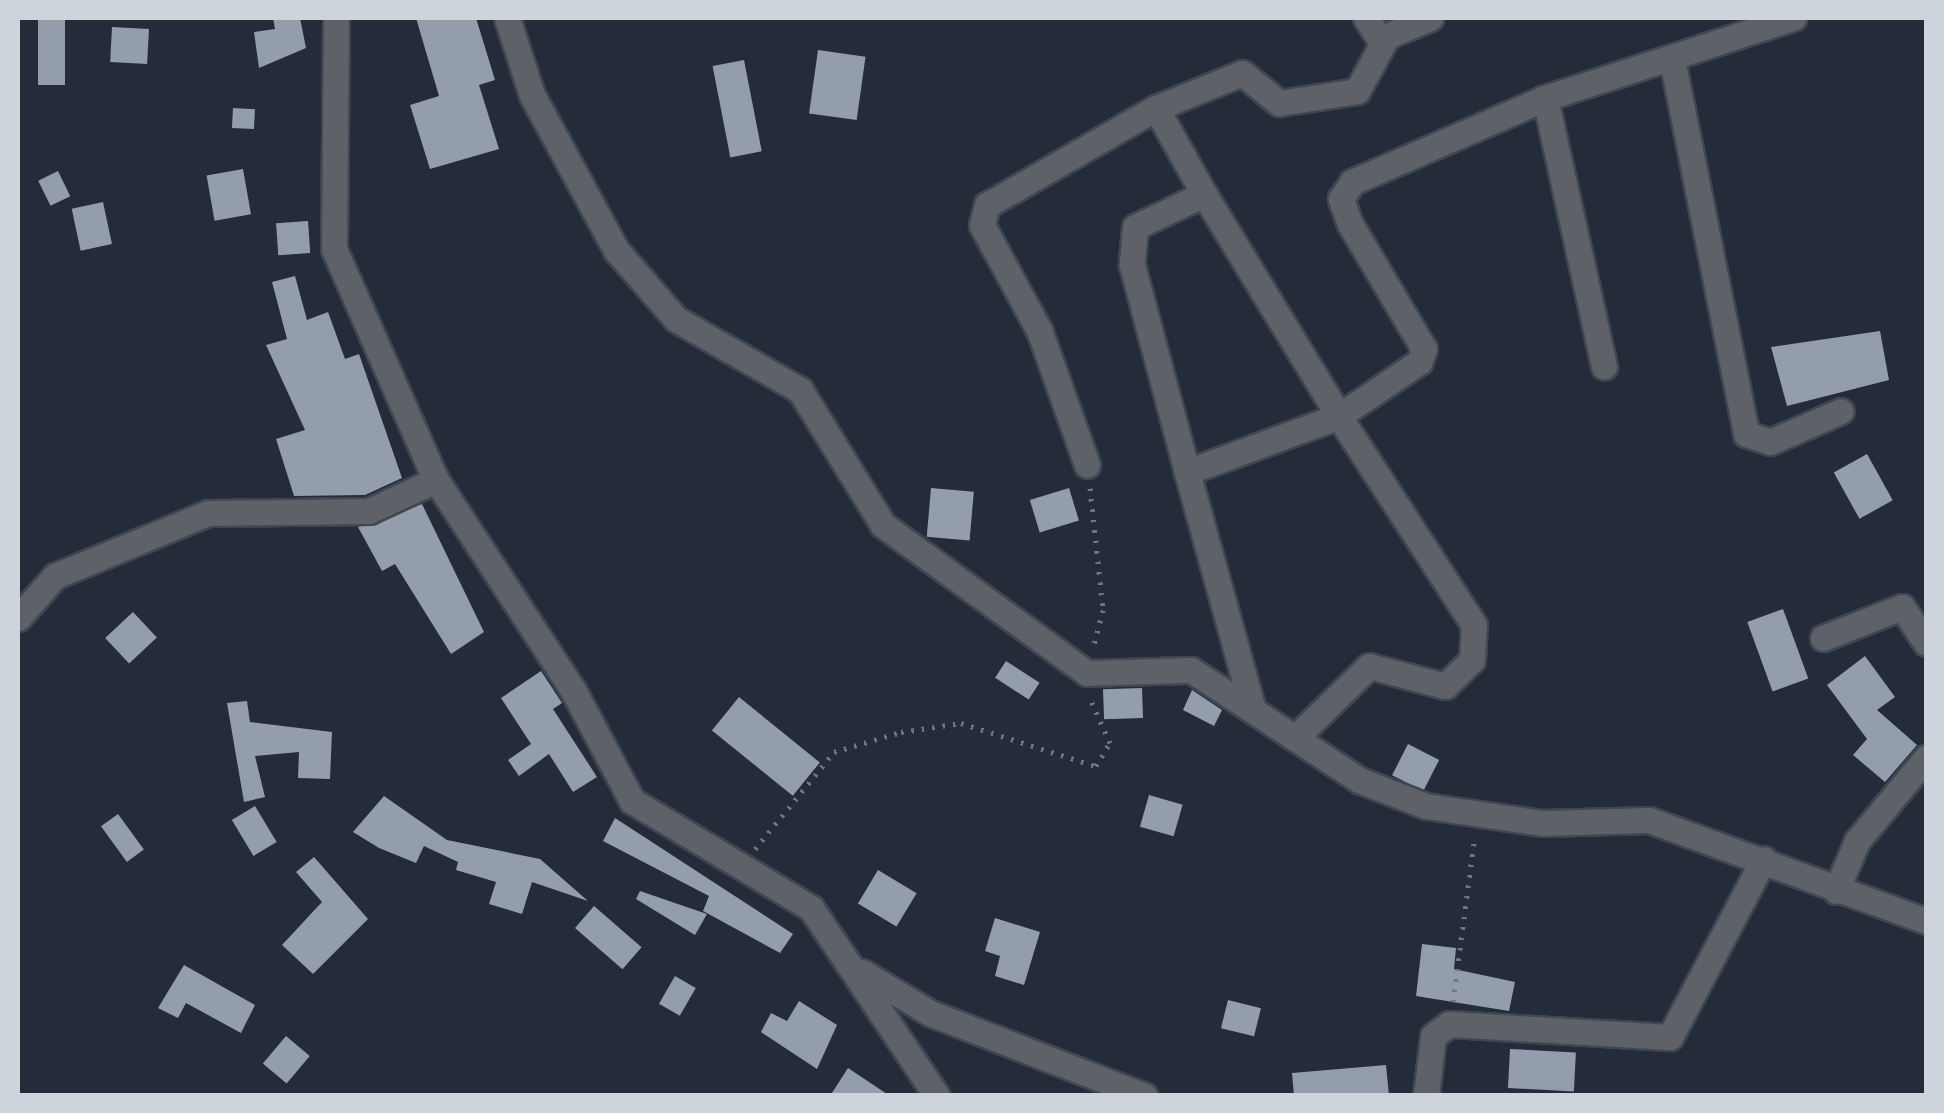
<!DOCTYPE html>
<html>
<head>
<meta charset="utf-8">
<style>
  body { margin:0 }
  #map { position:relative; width:1944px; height:1113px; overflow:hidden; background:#232c38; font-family:Commissioner,sans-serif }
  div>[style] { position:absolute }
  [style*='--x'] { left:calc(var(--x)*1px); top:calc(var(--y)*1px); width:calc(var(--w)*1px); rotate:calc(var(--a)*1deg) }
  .building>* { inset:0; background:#939dac; transform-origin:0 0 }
  .path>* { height:5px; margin-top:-2.5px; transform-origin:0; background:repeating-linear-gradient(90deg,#6f7680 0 2.5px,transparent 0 10.5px) }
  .roads { filter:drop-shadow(2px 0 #3e4752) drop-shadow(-2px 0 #3e4752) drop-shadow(0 2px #3e4752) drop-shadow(0 -2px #3e4752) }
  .minor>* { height:25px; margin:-12.5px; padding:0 12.5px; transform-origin:12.5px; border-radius:12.5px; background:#5e6268 }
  span { translate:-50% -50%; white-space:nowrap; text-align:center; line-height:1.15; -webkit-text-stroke:10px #1a222e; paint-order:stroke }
  .frame { position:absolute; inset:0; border:20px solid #ced4dc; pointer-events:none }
</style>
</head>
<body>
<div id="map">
  <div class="building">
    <div style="left:38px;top:18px;width:27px;height:67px"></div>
    <div style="clip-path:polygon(273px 18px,300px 18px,306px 48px,259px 68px,254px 32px,275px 29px)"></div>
    <div style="clip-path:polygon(416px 18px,476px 18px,495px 80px,479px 85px,499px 149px,430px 169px,410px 105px,439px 96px)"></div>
    <div style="left:112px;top:27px;width:37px;height:35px;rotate:3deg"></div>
    <div style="left:818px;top:50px;width:48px;height:64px;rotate:8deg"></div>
    <div style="left:744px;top:60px;width:93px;height:32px;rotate:79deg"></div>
    <div style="left:233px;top:108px;width:22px;height:20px;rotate:3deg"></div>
    <div style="left:243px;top:169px;width:46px;height:37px;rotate:80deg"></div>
    <div style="left:58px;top:171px;width:28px;height:22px;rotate:64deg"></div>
    <div style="left:103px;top:202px;width:43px;height:32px;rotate:78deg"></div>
    <div style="left:308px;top:221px;width:32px;height:32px;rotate:86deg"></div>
    <div style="clip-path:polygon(295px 276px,307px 320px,328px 312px,345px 359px,359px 354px,402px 478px,365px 495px,294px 496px,276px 439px,305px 430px,266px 345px,287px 339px,272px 282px)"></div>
    <div style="clip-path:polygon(1880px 331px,1889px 380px,1787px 406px,1771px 347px)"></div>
    <div style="left:1867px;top:454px;width:53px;height:38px;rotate:61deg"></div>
    <div style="left:931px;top:488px;width:43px;height:49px;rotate:5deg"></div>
    <div style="left:1069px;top:488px;width:34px;height:41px;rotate:73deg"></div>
    <div style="clip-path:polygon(422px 504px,484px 632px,451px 654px,395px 564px,382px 571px,358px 527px)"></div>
    <div style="left:1783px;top:609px;width:74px;height:38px;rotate:70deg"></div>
    <div style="left:133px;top:612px;width:35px;height:38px;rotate:47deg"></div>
    <div style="clip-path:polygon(1865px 656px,1895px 697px,1877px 710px,1917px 745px,1885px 782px,1853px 755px,1867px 739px,1827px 685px)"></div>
    <div style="left:1006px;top:661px;width:40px;height:20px;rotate:33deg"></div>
    <div style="clip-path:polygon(541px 671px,562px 703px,553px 709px,597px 777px,573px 792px,549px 754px,519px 776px,508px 760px,531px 744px,501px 698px)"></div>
    <div style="left:1142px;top:688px;width:30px;height:39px;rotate:88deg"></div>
    <div style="clip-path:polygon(1192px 690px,1222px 710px,1214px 726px,1183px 710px)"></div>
    <div style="left:739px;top:697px;width:104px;height:43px;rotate:39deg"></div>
    <div style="clip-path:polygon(247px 701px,250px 722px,332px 732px,330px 779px,298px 778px,299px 752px,255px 756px,265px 797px,244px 802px,227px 703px)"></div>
    <div style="left:1408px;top:744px;width:35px;height:35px;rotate:27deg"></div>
    <div style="left:1149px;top:795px;width:35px;height:33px;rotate:16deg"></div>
    <div style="clip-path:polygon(384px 796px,447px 840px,540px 859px,588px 901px,532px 882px,522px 914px,489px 904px,496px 882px,456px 870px,458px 862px,424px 846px,416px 863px,379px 848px,353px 832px)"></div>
    <div style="left:255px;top:806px;width:42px;height:27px;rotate:59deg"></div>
    <div style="left:118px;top:814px;width:44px;height:21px;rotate:54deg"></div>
    <div style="clip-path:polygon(615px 818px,793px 934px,780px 953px,703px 911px,709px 896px,603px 841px)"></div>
    <div style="clip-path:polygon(314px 857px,368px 919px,313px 974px,282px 945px,322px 902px,296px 872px)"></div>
    <div style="left:878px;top:870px;width:45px;height:39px;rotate:31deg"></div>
    <div style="clip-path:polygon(640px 891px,707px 914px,695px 935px,636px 899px)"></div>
    <div style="left:594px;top:906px;width:63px;height:29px;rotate:41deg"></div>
    <div style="clip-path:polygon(995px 918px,1040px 932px,1024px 985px,995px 976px,1000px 956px,985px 951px)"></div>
    <div style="clip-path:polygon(1422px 944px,1456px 948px,1454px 969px,1515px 982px,1509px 1011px,1416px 996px)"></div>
    <div style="clip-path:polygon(184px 965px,255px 1005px,241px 1033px,186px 1003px,178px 1018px,158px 1008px)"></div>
    <div style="left:675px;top:976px;width:24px;height:32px;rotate:30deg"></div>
    <div style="left:1228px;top:1000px;width:34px;height:29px;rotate:14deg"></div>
    <div style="clip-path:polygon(799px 1001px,837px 1025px,817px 1069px,761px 1032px,771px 1013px,787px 1021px)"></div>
    <div style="left:286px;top:1036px;width:31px;height:36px;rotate:40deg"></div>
    <div style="left:1510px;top:1049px;width:66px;height:39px;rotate:3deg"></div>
    <div style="clip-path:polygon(1386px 1065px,1389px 1096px,1294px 1096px,1292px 1073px)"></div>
    <div style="clip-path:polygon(848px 1068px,890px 1096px,830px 1096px)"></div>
  </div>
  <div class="path">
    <div style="--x:1090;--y:488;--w:123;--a:83.9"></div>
    <div style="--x:1103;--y:610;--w:40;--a:104.4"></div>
    <div style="--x:755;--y:849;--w:125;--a:-50.8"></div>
    <div style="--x:834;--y:752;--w:70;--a:-16.6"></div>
    <div style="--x:901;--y:732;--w:61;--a:-8.5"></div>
    <div style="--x:961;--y:723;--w:142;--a:17.7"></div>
    <div style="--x:1096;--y:766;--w:27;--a:-59"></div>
    <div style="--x:1110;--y:743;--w:49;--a:-114"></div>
    <div style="--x:1453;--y:1002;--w:167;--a:-82.5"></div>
  </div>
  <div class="roads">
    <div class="minor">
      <div style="--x:336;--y:18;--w:231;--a:90.5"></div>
      <div style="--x:334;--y:249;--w:253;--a:66.2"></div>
      <div style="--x:436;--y:480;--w:251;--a:56.9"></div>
      <div style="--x:573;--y:690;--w:126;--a:62"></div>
      <div style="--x:632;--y:801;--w:209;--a:30.9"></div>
      <div style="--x:811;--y:908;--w:226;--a:56.2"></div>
      <div style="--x:507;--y:18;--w:81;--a:72"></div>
      <div style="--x:532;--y:95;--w:176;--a:61.5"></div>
      <div style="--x:616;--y:250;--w:91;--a:49"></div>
      <div style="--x:676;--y:319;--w:143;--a:29.8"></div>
      <div style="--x:800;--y:390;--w:158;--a:58.4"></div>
      <div style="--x:883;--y:525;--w:252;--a:36"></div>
      <div style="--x:1087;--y:673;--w:104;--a:-1.7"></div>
      <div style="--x:1191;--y:670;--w:201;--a:33.2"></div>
      <div style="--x:1359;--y:780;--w:72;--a:21.2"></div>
      <div style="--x:1426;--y:806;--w:118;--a:8.3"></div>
      <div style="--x:1543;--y:823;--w:106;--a:-1.6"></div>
      <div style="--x:1649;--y:820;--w:295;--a:20"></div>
      <div style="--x:1366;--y:18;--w:30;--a:57"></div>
      <div style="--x:1672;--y:59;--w:382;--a:78.8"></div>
      <div style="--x:1746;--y:434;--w:25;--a:18"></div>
      <div style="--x:1770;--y:442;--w:77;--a:-23.6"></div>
      <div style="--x:1545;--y:98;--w:275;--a:77.6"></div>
      <div style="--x:1204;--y:194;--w:98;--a:-119.2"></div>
      <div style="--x:1156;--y:108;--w:93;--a:-22.1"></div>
      <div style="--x:1242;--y:73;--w:48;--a:39"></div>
      <div style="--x:1279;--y:103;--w:79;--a:-8.7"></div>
      <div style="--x:1357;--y:91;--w:63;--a:-61.4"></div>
      <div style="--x:1387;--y:36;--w:47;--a:-22.7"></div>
      <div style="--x:1087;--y:465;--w:141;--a:-109.5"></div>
      <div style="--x:1040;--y:332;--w:122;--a:-118.5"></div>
      <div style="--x:982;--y:225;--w:21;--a:-76"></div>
      <div style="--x:987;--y:205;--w:195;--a:-29.9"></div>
      <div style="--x:1187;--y:472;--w:247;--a:74.5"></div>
      <div style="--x:18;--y:618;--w:56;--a:-48.6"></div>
      <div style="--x:55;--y:576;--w:165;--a:-22.4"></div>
      <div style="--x:208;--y:513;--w:161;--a:-0.7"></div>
      <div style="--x:369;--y:511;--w:74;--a:-24.8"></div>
      <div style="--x:1823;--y:638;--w:85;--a:-21.4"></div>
      <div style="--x:1902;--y:607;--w:43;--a:56.3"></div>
      <div style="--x:1295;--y:738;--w:103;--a:-44.2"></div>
      <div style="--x:1369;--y:666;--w:79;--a:14.7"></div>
      <div style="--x:1445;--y:686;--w:37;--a:-44"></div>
      <div style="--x:1472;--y:660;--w:35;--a:-87"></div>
      <div style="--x:1474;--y:625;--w:249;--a:-122.9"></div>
      <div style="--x:1339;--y:416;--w:260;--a:-121.3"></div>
      <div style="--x:1204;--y:194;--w:76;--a:154.4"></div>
      <div style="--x:1135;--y:227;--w:38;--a:95"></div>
      <div style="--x:1132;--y:265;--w:214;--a:75.1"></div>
      <div style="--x:1187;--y:472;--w:162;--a:-20.2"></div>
      <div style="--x:1339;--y:416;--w:97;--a:-34"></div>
      <div style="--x:1419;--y:362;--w:14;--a:-69"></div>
      <div style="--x:1424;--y:349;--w:145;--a:-120.6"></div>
      <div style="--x:1350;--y:224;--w:27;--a:-110"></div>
      <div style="--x:1341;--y:199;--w:20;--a:-57"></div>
      <div style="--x:1352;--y:182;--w:210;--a:-23.5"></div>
      <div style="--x:1545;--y:98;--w:261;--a:-17.9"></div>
      <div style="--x:1836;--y:891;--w:54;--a:-67.2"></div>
      <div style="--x:1857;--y:841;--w:108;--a:-50.3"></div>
      <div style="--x:862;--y:972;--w:79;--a:31.1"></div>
      <div style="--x:930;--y:1013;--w:230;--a:21.1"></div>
      <div style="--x:1426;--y:1096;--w:60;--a:-83.3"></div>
      <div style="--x:1433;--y:1036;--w:20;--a:-37"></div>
      <div style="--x:1449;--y:1024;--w:221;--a:3.4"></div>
      <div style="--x:1670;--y:1037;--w:201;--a:-62.2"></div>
    </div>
  </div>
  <div class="frame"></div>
</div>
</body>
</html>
